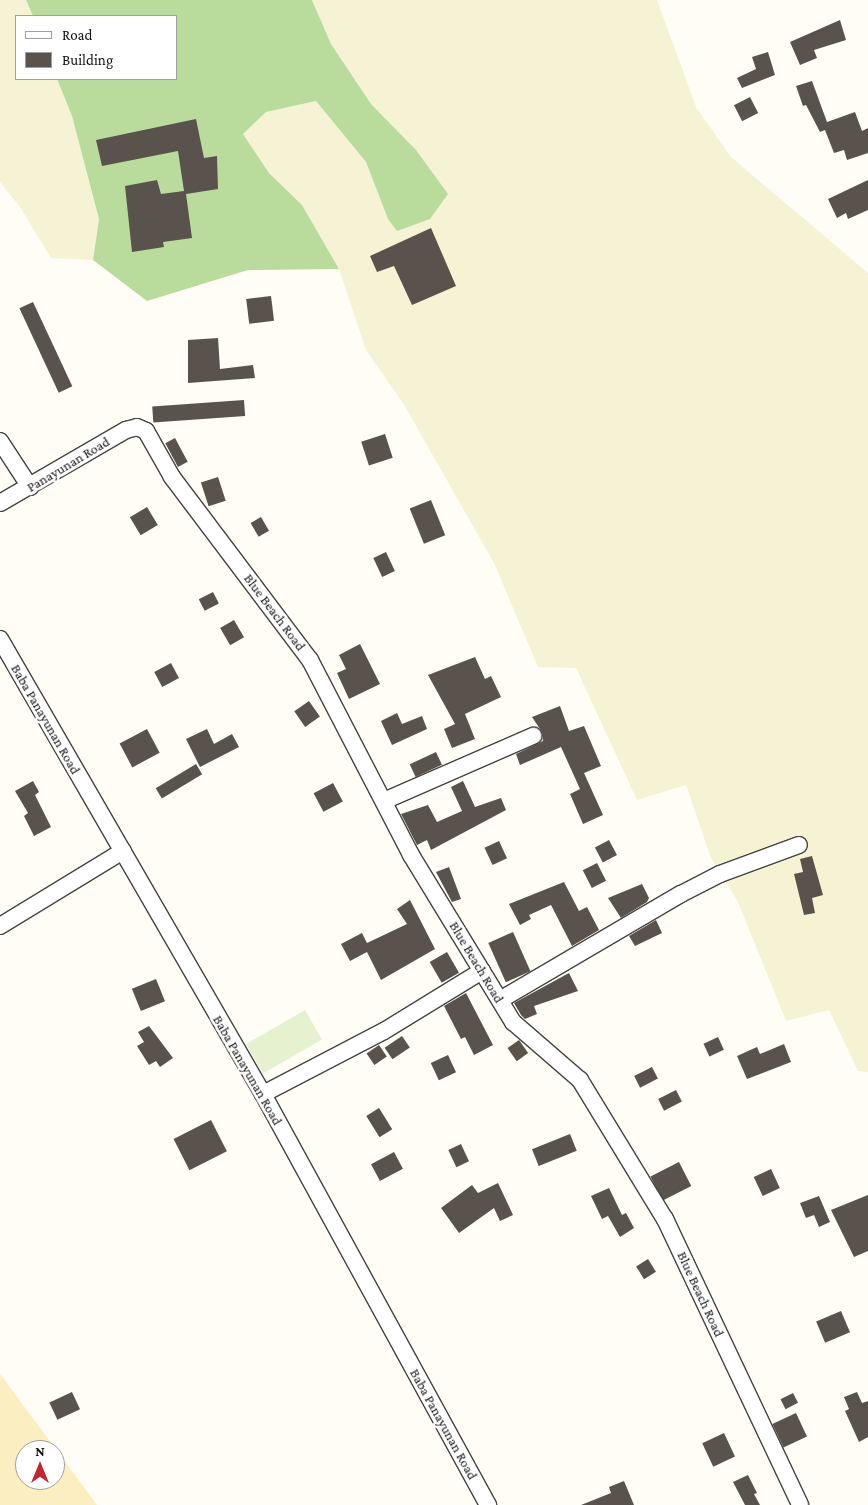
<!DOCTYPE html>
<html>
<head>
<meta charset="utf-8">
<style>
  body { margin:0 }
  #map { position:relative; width:868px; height:1505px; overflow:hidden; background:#fffdf5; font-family:"Crimson Pro",serif }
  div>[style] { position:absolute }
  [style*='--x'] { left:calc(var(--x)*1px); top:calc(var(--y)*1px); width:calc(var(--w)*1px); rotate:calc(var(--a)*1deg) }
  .farmland>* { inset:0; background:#f6f3d4 }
  .forest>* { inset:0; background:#b9dc9c }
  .sand>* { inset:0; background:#fbeec1 }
  .pitch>* { inset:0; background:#e6f2cf; transform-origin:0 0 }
  .building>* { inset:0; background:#5a524d; transform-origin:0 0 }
  .roads { filter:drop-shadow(1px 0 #444) drop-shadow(-1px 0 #444) drop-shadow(0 1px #444) drop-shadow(0 -1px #444) }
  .minor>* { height:16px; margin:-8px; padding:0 8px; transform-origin:8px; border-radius:8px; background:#fff }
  span { translate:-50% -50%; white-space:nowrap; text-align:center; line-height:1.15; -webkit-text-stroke:5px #fff; paint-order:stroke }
  .street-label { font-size:14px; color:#111 }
  .legend { position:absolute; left:15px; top:15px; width:162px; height:65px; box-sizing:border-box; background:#fff; border:1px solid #a0a0a0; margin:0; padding:6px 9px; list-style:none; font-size:15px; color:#111 }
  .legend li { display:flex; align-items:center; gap:10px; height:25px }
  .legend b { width:25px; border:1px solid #a0a0a0 }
  .north { position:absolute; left:15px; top:1440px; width:50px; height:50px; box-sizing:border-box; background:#fff; border:1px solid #a0a0a0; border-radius:50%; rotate:0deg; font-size:14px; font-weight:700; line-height:20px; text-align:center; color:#111 }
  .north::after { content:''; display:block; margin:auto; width:18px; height:22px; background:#c4262e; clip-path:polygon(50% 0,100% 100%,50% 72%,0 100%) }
</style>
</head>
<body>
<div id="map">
  <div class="farmland">
    <div style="clip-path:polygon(0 0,26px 0,33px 16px,16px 16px,16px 79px,57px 79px,72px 116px,99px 219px,93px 260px,51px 258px,20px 207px,0 182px)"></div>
    <div style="clip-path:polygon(312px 0,657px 0,696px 107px,731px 157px,868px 273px,868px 1072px,858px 1071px,829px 1010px,786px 1021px,738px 902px,711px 858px,686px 785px,637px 800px,576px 668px,538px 667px,494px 563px,403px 403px,366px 350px,339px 269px,302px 205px,269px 173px,243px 134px,266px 112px,316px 101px,366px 162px,388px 219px,416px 150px,371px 104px,331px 44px)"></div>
  </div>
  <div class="forest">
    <div style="clip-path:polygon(26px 0,312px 0,331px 44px,371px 104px,416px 150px,448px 194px,430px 219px,397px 231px,388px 219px,366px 162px,316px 101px,266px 112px,243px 134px,269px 173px,302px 205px,339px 269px,248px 270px,147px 301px,93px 260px,99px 219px,72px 116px,57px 79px,176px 79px,176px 16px,33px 16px)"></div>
  </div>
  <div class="sand">
    <div style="clip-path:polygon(evenodd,0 1374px,69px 1467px,97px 1505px,0 1505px,0 1374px,25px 1450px,55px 1450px,55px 1480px,25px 1480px,25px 1450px)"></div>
  </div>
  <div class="pitch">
    <div style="left:305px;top:1010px;width:34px;height:68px;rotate:60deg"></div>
  </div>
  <div class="building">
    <div style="clip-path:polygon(840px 20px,846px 40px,814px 50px,817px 58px,800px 65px,790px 42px)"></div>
    <div style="clip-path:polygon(768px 52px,775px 75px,742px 88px,737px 78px,756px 69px,752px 57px)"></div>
    <div style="clip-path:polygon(812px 81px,827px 122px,855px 112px,862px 131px,868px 128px,868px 153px,847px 160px,844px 150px,834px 153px,825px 130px,820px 132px,806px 105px,803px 106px,796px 86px)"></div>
    <div style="left:750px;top:97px;width:18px;height:18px;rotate:63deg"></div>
    <div style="clip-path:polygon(196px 119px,204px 158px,217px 156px,218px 189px,186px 194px,192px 238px,163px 242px,164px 247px,132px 252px,125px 186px,157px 180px,161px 194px,184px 191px,178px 151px,102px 166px,96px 140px)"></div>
    <div style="clip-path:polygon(868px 180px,868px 210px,848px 219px,846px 213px,837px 218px,828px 199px)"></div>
    <div style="clip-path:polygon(431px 228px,456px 286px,412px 305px,394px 266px,377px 272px,370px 256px)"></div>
    <div style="left:271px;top:296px;width:25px;height:25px;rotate:83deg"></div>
    <div style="left:33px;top:302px;width:93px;height:15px;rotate:65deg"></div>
    <div style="clip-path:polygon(218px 338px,220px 369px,253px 365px,255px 378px,188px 383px,188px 340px)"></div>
    <div style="left:244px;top:400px;width:16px;height:92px;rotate:86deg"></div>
    <div style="left:385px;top:434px;width:25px;height:25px;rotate:72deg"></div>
    <div style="left:175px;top:438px;width:27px;height:11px;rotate:62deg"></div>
    <div style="left:218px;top:477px;width:25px;height:18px;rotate:72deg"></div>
    <div style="left:431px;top:500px;width:38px;height:23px;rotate:68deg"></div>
    <div style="left:147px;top:507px;width:21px;height:20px;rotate:59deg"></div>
    <div style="left:261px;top:517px;width:16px;height:12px;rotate:60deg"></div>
    <div style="left:386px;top:552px;width:21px;height:14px;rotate:65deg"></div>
    <div style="left:213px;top:592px;width:13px;height:16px;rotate:63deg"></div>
    <div style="left:234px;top:620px;width:20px;height:16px;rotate:60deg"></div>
    <div style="clip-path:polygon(360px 644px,380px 684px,349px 699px,337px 673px,346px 669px,339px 655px)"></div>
    <div style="clip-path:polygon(475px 657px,485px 679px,491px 676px,501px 697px,465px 714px,475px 739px,452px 748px,444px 729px,455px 724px,428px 675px)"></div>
    <div style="left:171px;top:663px;width:17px;height:19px;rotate:62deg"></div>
    <div style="left:309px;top:701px;width:19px;height:18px;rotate:55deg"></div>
    <div style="clip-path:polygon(560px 706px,569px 731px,584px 726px,601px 766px,584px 773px,603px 815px,583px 824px,570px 794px,580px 789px,561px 747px,520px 765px,516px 754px,543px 741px,542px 732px,532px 717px)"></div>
    <div style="clip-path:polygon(397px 713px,402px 724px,422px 716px,427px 729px,392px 745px,381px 721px)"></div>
    <div style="left:147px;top:729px;width:27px;height:31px;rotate:62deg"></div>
    <div style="clip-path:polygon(207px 729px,214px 744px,232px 734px,239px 747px,200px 767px,186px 739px)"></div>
    <div style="left:436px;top:752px;width:14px;height:29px;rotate:65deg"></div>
    <div style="left:196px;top:764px;width:12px;height:47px;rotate:59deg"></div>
    <div style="clip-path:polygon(33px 781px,39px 792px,35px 795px,51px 827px,34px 836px,24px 816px,28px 813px,15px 791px)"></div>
    <div style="clip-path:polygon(463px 781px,475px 807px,501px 798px,506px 810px,431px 850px,427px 840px,417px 845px,401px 814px,428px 805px,437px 822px,462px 811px,451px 787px)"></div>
    <div style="left:333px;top:783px;width:21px;height:22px;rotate:62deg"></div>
    <div style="left:609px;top:840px;width:17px;height:16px;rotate:62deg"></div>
    <div style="left:499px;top:841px;width:19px;height:16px;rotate:65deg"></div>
    <div style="clip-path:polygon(812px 856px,823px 895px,812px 898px,815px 913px,804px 915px,794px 874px,803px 872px,800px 859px)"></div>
    <div style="left:597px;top:863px;width:20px;height:16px;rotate:63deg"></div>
    <div style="clip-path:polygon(449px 867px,461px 899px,452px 902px,436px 872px)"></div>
    <div style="clip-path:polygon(564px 882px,579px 911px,587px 907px,599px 930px,572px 946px,551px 905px,529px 915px,531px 919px,520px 925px,509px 904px)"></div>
    <div style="clip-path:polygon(642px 884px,649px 898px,647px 902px,621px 918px,608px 898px)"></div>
    <div style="clip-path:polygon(410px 900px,435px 949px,381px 980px,367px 952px,350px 961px,341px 944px,362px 933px,367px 943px,407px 924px,397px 909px)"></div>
    <div style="clip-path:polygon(656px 920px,662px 933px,635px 946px,629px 936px)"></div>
    <div style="left:513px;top:932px;width:43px;height:27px;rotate:66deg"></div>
    <div style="left:447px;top:952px;width:24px;height:20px;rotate:60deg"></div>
    <div style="clip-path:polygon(569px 973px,578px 991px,534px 1006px,537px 1014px,525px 1019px,521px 1015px,514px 1003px)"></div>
    <div style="left:156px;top:979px;width:24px;height:26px;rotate:68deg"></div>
    <div style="clip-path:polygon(466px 993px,493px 1045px,474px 1055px,465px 1037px,461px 1039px,444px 1006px)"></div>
    <div style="clip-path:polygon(149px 1026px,173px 1058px,160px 1067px,156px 1061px,149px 1065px,137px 1046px,144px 1042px,138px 1032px)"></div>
    <div style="left:402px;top:1036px;width:14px;height:21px;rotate:56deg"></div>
    <div style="left:718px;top:1037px;width:14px;height:16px;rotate:65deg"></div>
    <div style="left:519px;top:1040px;width:16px;height:14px;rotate:55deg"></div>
    <div style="clip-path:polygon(784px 1044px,791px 1062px,747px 1079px,737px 1056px,757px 1047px,760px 1054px)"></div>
    <div style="left:379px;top:1045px;width:14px;height:15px;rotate:56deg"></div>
    <div style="left:448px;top:1055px;width:19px;height:19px;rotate:65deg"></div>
    <div style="left:652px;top:1067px;width:13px;height:20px;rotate:63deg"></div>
    <div style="left:676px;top:1090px;width:13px;height:20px;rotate:63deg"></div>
    <div style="left:379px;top:1108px;width:25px;height:15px;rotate:58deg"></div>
    <div style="left:211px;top:1120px;width:35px;height:42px;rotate:63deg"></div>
    <div style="left:570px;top:1134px;width:18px;height:41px;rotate:68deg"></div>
    <div style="left:461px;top:1144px;width:19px;height:14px;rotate:65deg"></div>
    <div style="left:394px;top:1152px;width:19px;height:26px;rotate:62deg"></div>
    <div style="left:679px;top:1162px;width:27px;height:32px;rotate:63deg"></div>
    <div style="left:771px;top:1169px;width:21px;height:19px;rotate:65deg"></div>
    <div style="clip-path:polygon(498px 1183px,513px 1215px,500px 1221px,494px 1208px,459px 1233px,441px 1208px,472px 1185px,478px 1193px)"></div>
    <div style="clip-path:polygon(609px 1188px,622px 1215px,626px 1213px,634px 1228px,620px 1237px,608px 1216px,602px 1219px,591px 1196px)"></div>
    <div style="clip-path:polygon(868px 1195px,868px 1251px,854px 1257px,831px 1210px)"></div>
    <div style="clip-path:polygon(819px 1196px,830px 1222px,819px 1227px,814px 1215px,806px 1218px,800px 1203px)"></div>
    <div style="left:648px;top:1259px;width:15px;height:14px;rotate:58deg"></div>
    <div style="left:841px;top:1311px;width:23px;height:27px;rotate:67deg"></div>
    <div style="left:72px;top:1392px;width:19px;height:25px;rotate:65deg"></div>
    <div style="clip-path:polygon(857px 1392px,862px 1403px,868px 1401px,868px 1437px,859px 1442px,845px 1411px,849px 1409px,844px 1397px)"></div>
    <div style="left:793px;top:1393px;width:11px;height:14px;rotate:63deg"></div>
    <div style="left:796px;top:1413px;width:26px;height:26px;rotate:65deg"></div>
    <div style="left:724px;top:1433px;width:26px;height:24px;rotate:65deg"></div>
    <div style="clip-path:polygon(748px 1475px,757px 1493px,754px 1494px,760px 1505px,745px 1505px,733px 1482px)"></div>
    <div style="clip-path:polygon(624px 1481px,634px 1505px,581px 1505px,611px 1493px,609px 1487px)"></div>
  </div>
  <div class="roads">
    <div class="minor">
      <div style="--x:0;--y:441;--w:55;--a:56.9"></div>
      <div style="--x:0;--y:503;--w:146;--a:-30.1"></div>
      <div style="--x:126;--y:430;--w:11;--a:-15"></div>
      <div style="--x:137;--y:427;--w:10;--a:24"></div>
      <div style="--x:146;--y:431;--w:53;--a:60.5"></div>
      <div style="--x:172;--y:477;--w:229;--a:53"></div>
      <div style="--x:310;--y:660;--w:220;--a:62.6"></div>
      <div style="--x:411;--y:855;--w:196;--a:58.6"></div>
      <div style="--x:513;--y:1022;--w:89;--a:40.9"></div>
      <div style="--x:580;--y:1080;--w:163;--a:58.6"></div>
      <div style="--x:665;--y:1219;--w:316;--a:64.7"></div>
      <div style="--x:0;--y:639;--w:526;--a:59.97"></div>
      <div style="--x:263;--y:1094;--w:469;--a:61.3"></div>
      <div style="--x:384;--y:801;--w:163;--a:-23.6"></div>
      <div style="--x:0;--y:926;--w:144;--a:-31.4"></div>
      <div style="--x:500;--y:1000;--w:210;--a:-30.4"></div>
      <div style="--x:681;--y:894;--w:44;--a:-27.1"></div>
      <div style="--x:720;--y:874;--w:84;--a:-20.2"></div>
      <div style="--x:263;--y:1094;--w:136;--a:-27.5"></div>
      <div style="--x:384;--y:1031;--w:115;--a:-31.5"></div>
    </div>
  </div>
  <div class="street-label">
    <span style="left:68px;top:464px;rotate:-31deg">Panayunan Road</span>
    <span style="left:275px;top:612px;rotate:53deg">Blue Beach Road</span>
    <span style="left:46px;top:719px;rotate:60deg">Baba Panayunan Road</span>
    <span style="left:477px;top:962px;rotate:59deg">Blue Beach Road</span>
    <span style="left:248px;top:1070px;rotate:60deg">Baba Panayunan Road</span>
    <span style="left:701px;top:1294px;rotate:65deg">Blue Beach Road</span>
    <span style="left:444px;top:1424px;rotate:61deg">Baba Panayunan Road</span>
  </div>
  <ul class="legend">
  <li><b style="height:6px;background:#fff"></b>Road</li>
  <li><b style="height:14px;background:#5a524d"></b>Building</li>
  </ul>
  <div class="north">N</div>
</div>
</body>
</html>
